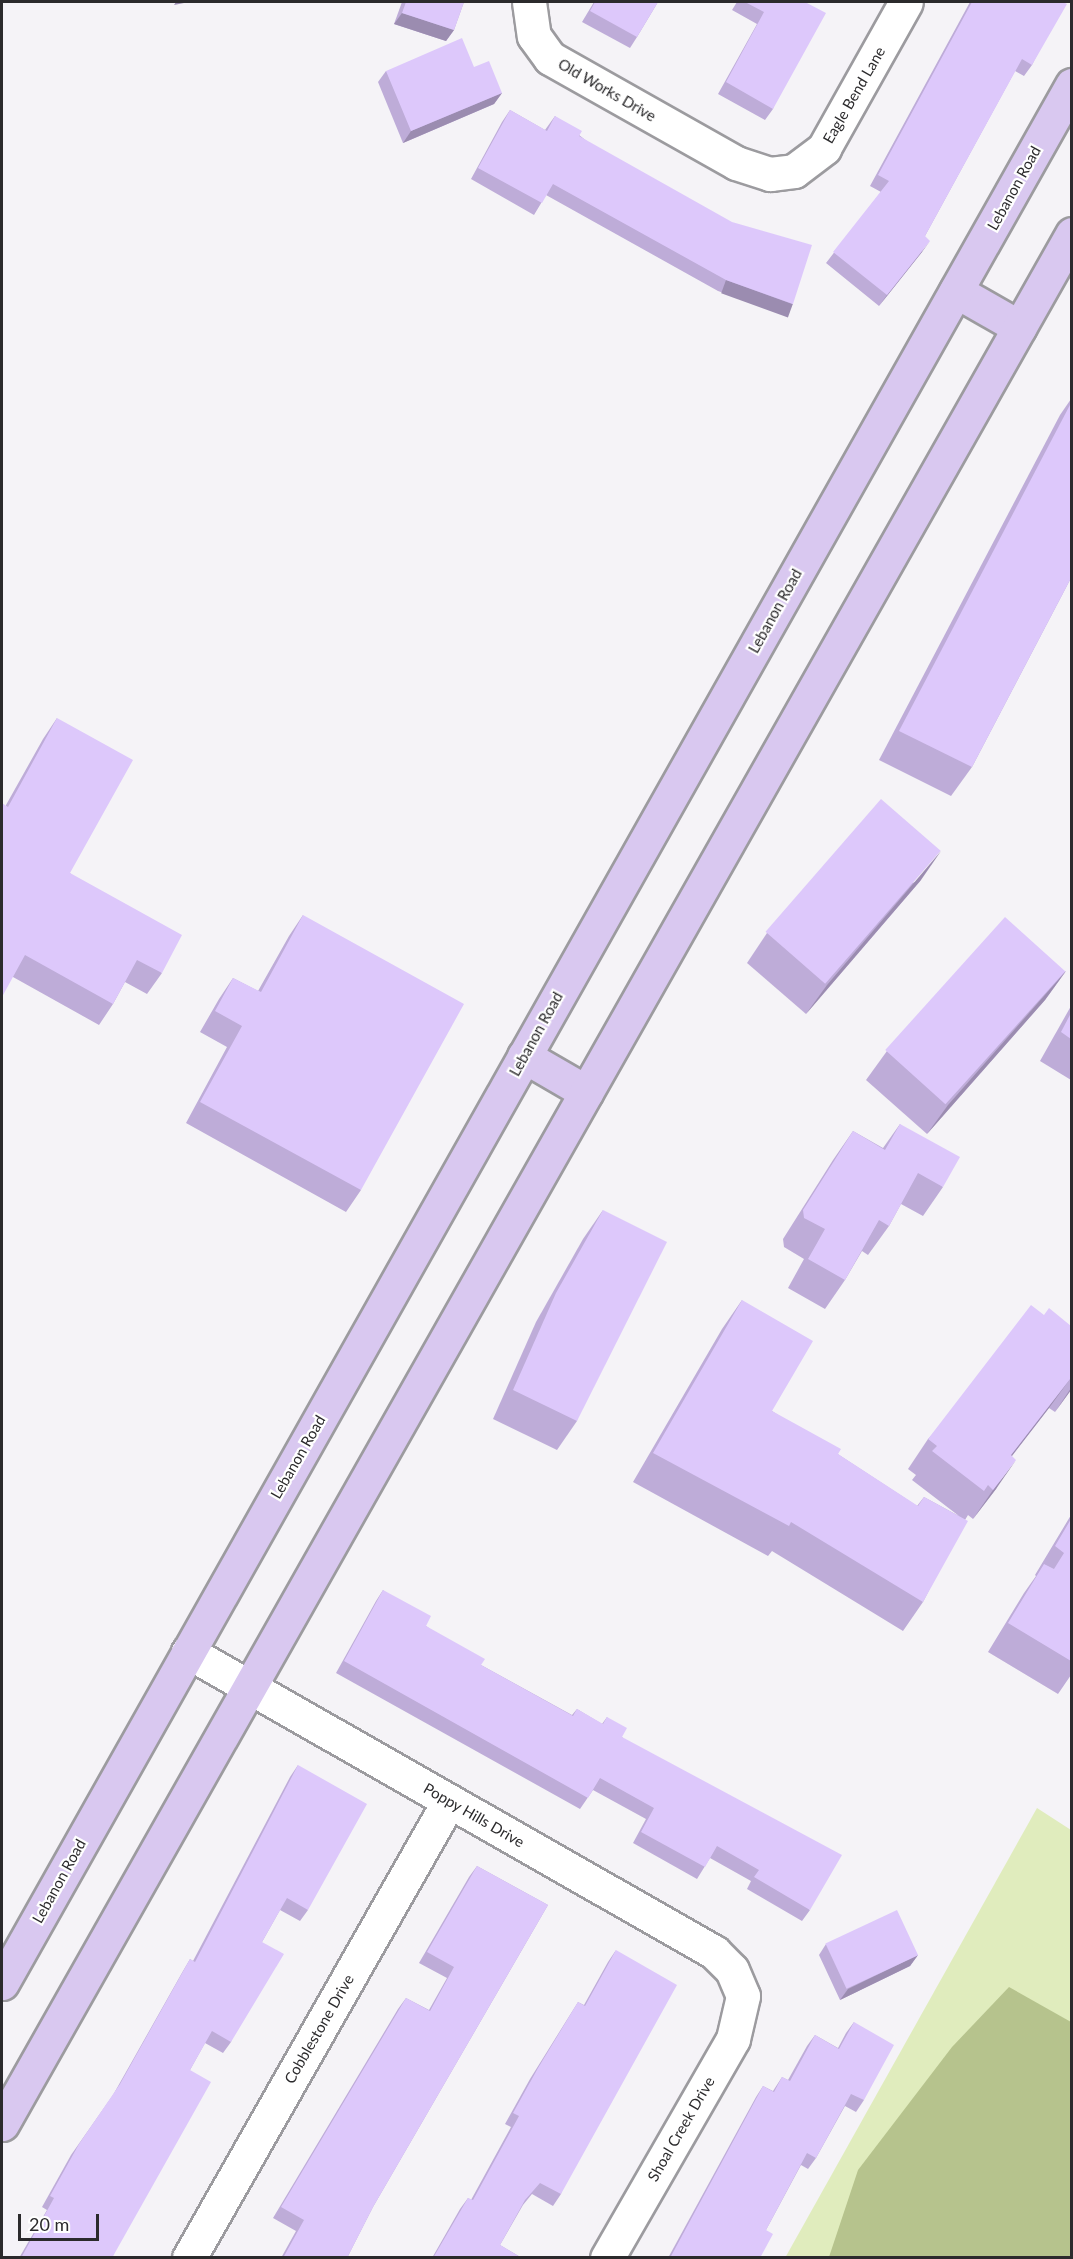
<!DOCTYPE html>
<html>
<head>
<meta charset="utf-8">
<style>
  body { margin:0 }
  #map { position:relative; width:1073px; height:2259px; overflow:hidden; background:#f5f3f7; font-family:Lato,sans-serif }
  div>[style] { position:absolute }
  [style*='--x'] { left:calc(var(--x)*1px); top:calc(var(--y)*1px); width:calc(var(--w)*1px); rotate:calc(var(--a)*1deg) }
  .green>* { inset:0; background:#e0ecbd }
  .water>* { inset:0; background:#b6c38d }
  .roads { filter:drop-shadow(2px 0 #9c9b9f) drop-shadow(-2px 0 #9c9b9f) drop-shadow(0 2px #9c9b9f) drop-shadow(0 -2px #9c9b9f) }
  .minor>* { height:33px; margin:-16.5px; padding:0 16.5px; transform-origin:16.5px; border-radius:16.5px; background:#fff }
  .major>* { height:33px; margin:-16.5px; padding:0 16.5px; transform-origin:16.5px; border-radius:16.5px; background:#d9c8f0 }
  .wall>* { inset:0; background:#beacd8 }
  .shaded-wall>* { inset:0; background:#9b8cb0; transform-origin:0 0 }
  .building>* { inset:0; background:#ddc8fb; transform-origin:0 0 }
  span { translate:-50% -50%; white-space:nowrap; text-align:center; line-height:1.15; -webkit-text-stroke:4.5px #fff; paint-order:stroke }
  .street-label { font-size:15px; color:#2b2a2c }
  .frame { position:absolute; inset:0; border:3px solid #2b2a2c; pointer-events:none }
  .scale { position:absolute; left:18px; top:2214px; width:81px; height:27px; box-sizing:border-box; border:3px solid #2b2a2c; border-top:0; padding-left:8px; font-size:18px; line-height:21px; white-space:nowrap; color:#2b2a2c; -webkit-text-stroke:4px #fff; paint-order:stroke }
</style>
</head>
<body>
<div id="map">
  <div class="green">
    <div style="clip-path:polygon(1037px 1808px,1071px 1830px,1071px 2257px,785px 2258px)"></div>
  </div>
  <div class="water">
    <div style="clip-path:polygon(1009px 1987px,1071px 2022px,1071px 2257px,829px 2257px,858px 2170px,952px 2047px)"></div>
  </div>
  <div class="roads">
    <div class="minor">
      <div style="--x:529;--y:2;--w:34;--a:82"></div>
      <div style="--x:534;--y:36;--w:27;--a:54"></div>
      <div style="--x:550;--y:58;--w:214;--a:29.4"></div>
      <div style="--x:736;--y:163;--w:36;--a:18"></div>
      <div style="--x:770;--y:174;--w:24;--a:-7"></div>
      <div style="--x:794;--y:171;--w:38;--a:-37"></div>
      <div style="--x:824;--y:148;--w:167;--a:-60.7"></div>
      <div style="--x:188;--y:1652;--w:606;--a:29.7"></div>
      <div style="--x:714;--y:1952;--w:25;--a:45"></div>
      <div style="--x:732;--y:1970;--w:28;--a:67"></div>
      <div style="--x:743;--y:1996;--w:44;--a:103.1"></div>
      <div style="--x:733;--y:2039;--w:253;--a:119.9"></div>
      <div style="--x:189;--y:2258;--w:526;--a:-60.36"></div>
    </div>
    <div class="major">
      <div style="--x:956;--y:291;--w:73;--a:29.7"></div>
      <div style="--x:524;--y:1056;--w:72;--a:30.1"></div>
      <div style="--x:2;--y:1983;--w:2179;--a:-60.59"></div>
      <div style="--x:2;--y:2124;--w:2172;--a:-60.48"></div>
    </div>
  </div>
  <div class="wall">
    <div style="clip-path:polygon(402px 2px,464px 2px,454px 30px,446px 41px,394px 24px)"></div>
    <div style="clip-path:polygon(594px 2px,658px 2px,637px 37px,630px 48px,582px 22px)"></div>
    <div style="clip-path:polygon(737px 2px,805px 2px,773px 109px,765px 120px,718px 94px,757px 24px,732px 10px)"></div>
    <div style="clip-path:polygon(970px 2px,1063px 2px,1032px 65px,1024px 76px,1015px 71px,925px 236px,922px 252px,879px 306px,826px 263px,881px 192px,870px 186px)"></div>
    <div style="clip-path:polygon(386px 71px,502px 93px,494px 104px,403px 143px,378px 82px)"></div>
    <div style="clip-path:polygon(510px 110px,545px 130px,555px 116px,793px 304px,785px 315px,718px 291px,546px 195px,534px 215px,471px 179px,502px 122px)"></div>
    <div style="clip-path:polygon(1071px 399px,1071px 578px,972px 767px,951px 796px,879px 760px,1060px 415px)"></div>
    <div style="clip-path:polygon(57px 718px,70px 873px,162px 973px,147px 994px,125px 982px,113px 1004px,99px 1025px,13px 977px,6px 805px,43px 739px)"></div>
    <div style="clip-path:polygon(921px 880px,806px 1014px,747px 963px,767px 933px)"></div>
    <div style="clip-path:polygon(303px 915px,361px 1190px,346px 1212px,186px 1123px,227px 1047px,200px 1032px,219px 999px,233px 978px,258px 991px,289px 936px)"></div>
    <div style="clip-path:polygon(1066px 971px,1045px 1000px,927px 1134px,866px 1080px,887px 1051px)"></div>
    <div style="clip-path:polygon(1071px 1006px,1071px 1080px,1040px 1061px)"></div>
    <div style="clip-path:polygon(900px 1124px,943px 1187px,923px 1216px,901px 1204px,889px 1226px,868px 1255px,862px 1251px,845px 1280px,825px 1309px,788px 1288px,804px 1259px,784px 1247px,783px 1239px,833px 1160px,853px 1131px,883px 1148px)"></div>
    <div style="clip-path:polygon(603px 1210px,577px 1421px,557px 1450px,493px 1419px,536px 1322px,583px 1239px)"></div>
    <div style="clip-path:polygon(742px 1300px,772px 1411px,917px 1506px,924px 1497px,959px 1516px,912px 1480px,916px 1475px,908px 1469px,928px 1439px,1044px 1315px,1071px 1326px,1071px 1390px,1055px 1412px,1049px 1408px,1012px 1456px,996px 1489px,973px 1519px,968px 1515px,965px 1520px,923px 1602px,903px 1631px,772px 1551px,768px 1556px,633px 1482px,722px 1329px)"></div>
    <div style="clip-path:polygon(1071px 1515px,1071px 1675px,1058px 1694px,988px 1652px,1024px 1593px,1036px 1576px,1035px 1575px)"></div>
    <div style="clip-path:polygon(383px 1590px,426px 1626px,481px 1665px,572px 1715px,577px 1709px,602px 1724px,607px 1717px,622px 1737px,810px 1910px,802px 1921px,747px 1889px,751px 1881px,710px 1858px,697px 1879px,633px 1843px,646px 1819px,593px 1790px,580px 1809px,336px 1673px,376px 1601px)"></div>
    <div style="clip-path:polygon(298px 1765px,308px 1910px,300px 1921px,280px 1910px,262px 1942px,231px 2042px,223px 2053px,205px 2043px,190px 2070px,112px 2258px,19px 2258px,47px 2210px,42px 2207px,71px 2155px,113px 2095px,183px 1971px,190px 1959px,193px 1961px,290px 1777px)"></div>
    <div style="clip-path:polygon(477px 1866px,548px 1905px,373px 2207px,347px 2258px,281px 2258px,296px 2231px,273px 2218px,398px 2009px,406px 1998px,429px 2010px,447px 1978px,419px 1963px,469px 1877px)"></div>
    <div style="clip-path:polygon(826px 1944px,918px 1955px,910px 1966px,840px 2000px,819px 1955px)"></div>
    <div style="clip-path:polygon(616px 1950px,561px 2194px,553px 2206px,532px 2194px,523px 2205px,500px 2245px,522px 2258px,432px 2258px,460px 2209px,468px 2198px,471px 2200px,511px 2127px,505px 2124px,530px 2079px,578px 2002px,584px 2005px,608px 1962px)"></div>
    <div style="clip-path:polygon(854px 2022px,864px 2100px,856px 2112px,845px 2106px,816px 2158px,808px 2169px,801px 2165px,766px 2230px,760px 2258px,668px 2258px,756px 2097px,763px 2086px,773px 2091px,782px 2077px,788px 2080px,807px 2046px,815px 2035px,838px 2048px,846px 2033px)"></div>
  </div>
  <div class="shaded-wall">
    <div style="clip-path:polygon(176px 2px,189px 2px,174px 5px)"></div>
    <div style="clip-path:polygon(402px 13px,454px 30px,446px 41px,394px 24px)"></div>
    <div style="clip-path:polygon(502px 93px,494px 104px,403px 143px,411px 131px)"></div>
    <div style="clip-path:polygon(930px 241px,922px 252px,879px 306px,887px 295px)"></div>
    <div style="left:726px;top:280px;width:71px;height:14px;rotate:20deg"></div>
    <div style="clip-path:polygon(941px 851px,921px 880px,806px 1014px,827px 985px)"></div>
    <div style="clip-path:polygon(1066px 971px,1045px 1000px,927px 1134px,948px 1105px)"></div>
    <div style="clip-path:polygon(1070px 1379px,1049px 1408px,990px 1484px,1011px 1455px)"></div>
    <div style="clip-path:polygon(1071px 1388px,1071px 1390px,1055px 1412px)"></div>
    <div style="clip-path:polygon(1016px 1460px,996px 1489px,973px 1519px,993px 1490px)"></div>
    <div style="clip-path:polygon(918px 1955px,910px 1966px,840px 2000px,848px 1989px)"></div>
  </div>
  <div class="building">
    <div style="clip-path:polygon(406px 2px,464px 2px,454px 30px,402px 13px)"></div>
    <div style="clip-path:polygon(595px 2px,658px 2px,637px 37px,590px 11px)"></div>
    <div style="clip-path:polygon(745px 2px,805px 2px,826px 13px,773px 109px,726px 82px,764px 12px)"></div>
    <div style="clip-path:polygon(972px 2px,1063px 2px,1067px 4px,1032px 65px,1022px 59px,925px 236px,930px 241px,887px 295px,833px 252px,889px 181px,878px 175px)"></div>
    <div style="clip-path:polygon(462px 38px,474px 67px,489px 61px,502px 93px,411px 131px,386px 71px)"></div>
    <div style="clip-path:polygon(510px 110px,547px 131px,555px 116px,582px 131px,579px 136px,732px 222px,812px 245px,793px 304px,726px 280px,553px 184px,542px 203px,478px 168px)"></div>
    <div style="clip-path:polygon(1071px 403px,1071px 578px,972px 767px,899px 731px)"></div>
    <div style="clip-path:polygon(57px 718px,133px 760px,70px 873px,182px 935px,162px 973px,137px 960px,113px 1004px,25px 955px,2px 997px,2px 803px,8px 807px)"></div>
    <div style="left:881px;top:799px;width:79px;height:176px;rotate:41deg"></div>
    <div style="clip-path:polygon(303px 915px,464px 1004px,361px 1190px,200px 1102px,242px 1026px,215px 1011px,233px 978px,261px 992px)"></div>
    <div style="left:1005px;top:917px;width:81px;height:179px;rotate:42deg"></div>
    <div style="clip-path:polygon(1071px 1013px,1071px 1039px,1061px 1032px)"></div>
    <div style="clip-path:polygon(900px 1124px,960px 1157px,943px 1187px,918px 1173px,889px 1226px,879px 1220px,845px 1280px,808px 1259px,825px 1229px,804px 1218px,803px 1210px,853px 1131px,885px 1150px)"></div>
    <div style="clip-path:polygon(603px 1210px,667px 1242px,577px 1421px,513px 1390px,556px 1293px)"></div>
    <div style="clip-path:polygon(742px 1300px,813px 1341px,772px 1411px,841px 1449px,838px 1454px,918px 1506px,924px 1497px,968px 1521px,923px 1602px,791px 1522px,789px 1526px,653px 1453px)"></div>
    <div style="clip-path:polygon(1031px 1305px,1044px 1315px,1049px 1308px,1071px 1326px,1071px 1380px,1070px 1379px,1011px 1455px,1016px 1460px,993px 1490px,988px 1485px,984px 1491px,932px 1451px,937px 1446px,928px 1439px)"></div>
    <div style="clip-path:polygon(1071px 1519px,1071px 1661px,1008px 1623px,1044px 1564px,1054px 1569px,1064px 1553px,1055px 1546px)"></div>
    <div style="clip-path:polygon(383px 1590px,431px 1616px,426px 1626px,485px 1659px,481px 1665px,573px 1716px,577px 1709px,603px 1724px,607px 1717px,627px 1728px,622px 1737px,842px 1855px,810px 1910px,754px 1877px,759px 1870px,717px 1846px,705px 1867px,641px 1832px,654px 1808px,600px 1778px,588px 1798px,344px 1661px)"></div>
    <div style="clip-path:polygon(298px 1765px,367px 1804px,308px 1910px,287px 1898px,262px 1942px,284px 1954px,231px 2042px,212px 2031px,190px 2070px,211px 2082px,112px 2258px,21px 2258px,54px 2198px,50px 2196px,79px 2144px,120px 2084px,190px 1959px,195px 1962px)"></div>
    <div style="clip-path:polygon(477px 1866px,548px 1905px,373px 2207px,347px 2258px,283px 2258px,304px 2220px,281px 2207px,406px 1998px,430px 2011px,454px 1967px,427px 1952px)"></div>
    <div style="left:897px;top:1910px;width:50px;height:79px;rotate:65deg"></div>
    <div style="clip-path:polygon(616px 1950px,677px 1985px,561px 2194px,540px 2183px,525px 2200px,500px 2245px,522px 2258px,433px 2258px,468px 2198px,473px 2200px,519px 2116px,513px 2113px,538px 2068px,578px 2002px,585px 2006px)"></div>
    <div style="clip-path:polygon(854px 2022px,894px 2045px,864px 2100px,851px 2094px,816px 2158px,807px 2153px,766px 2230px,773px 2234px,760px 2258px,670px 2258px,763px 2086px,774px 2092px,782px 2077px,790px 2081px,815px 2035px,839px 2049px)"></div>
  </div>
  <div class="street-label">
    <span style="left:607px;top:90px;rotate:30deg">Old Works Drive</span>
    <span style="left:854px;top:95px;rotate:-60deg">Eagle Bend Lane</span>
    <span style="left:1014px;top:188px;rotate:-61deg">Lebanon Road</span>
    <span style="left:775px;top:611px;rotate:-61deg">Lebanon Road</span>
    <span style="left:536px;top:1034px;rotate:-61deg">Lebanon Road</span>
    <span style="left:298px;top:1457px;rotate:-60deg">Lebanon Road</span>
    <span style="left:474px;top:1815px;rotate:30deg">Poppy Hills Drive</span>
    <span style="left:59px;top:1881px;rotate:-61deg">Lebanon Road</span>
    <span style="left:319px;top:2029px;rotate:-60deg">Cobblestone Drive</span>
    <span style="left:681px;top:2129px;rotate:-60deg">Shoal Creek Drive</span>
  </div>
  <div class="frame"></div>
  <div class="scale">20 m</div>
</div>
</body>
</html>
